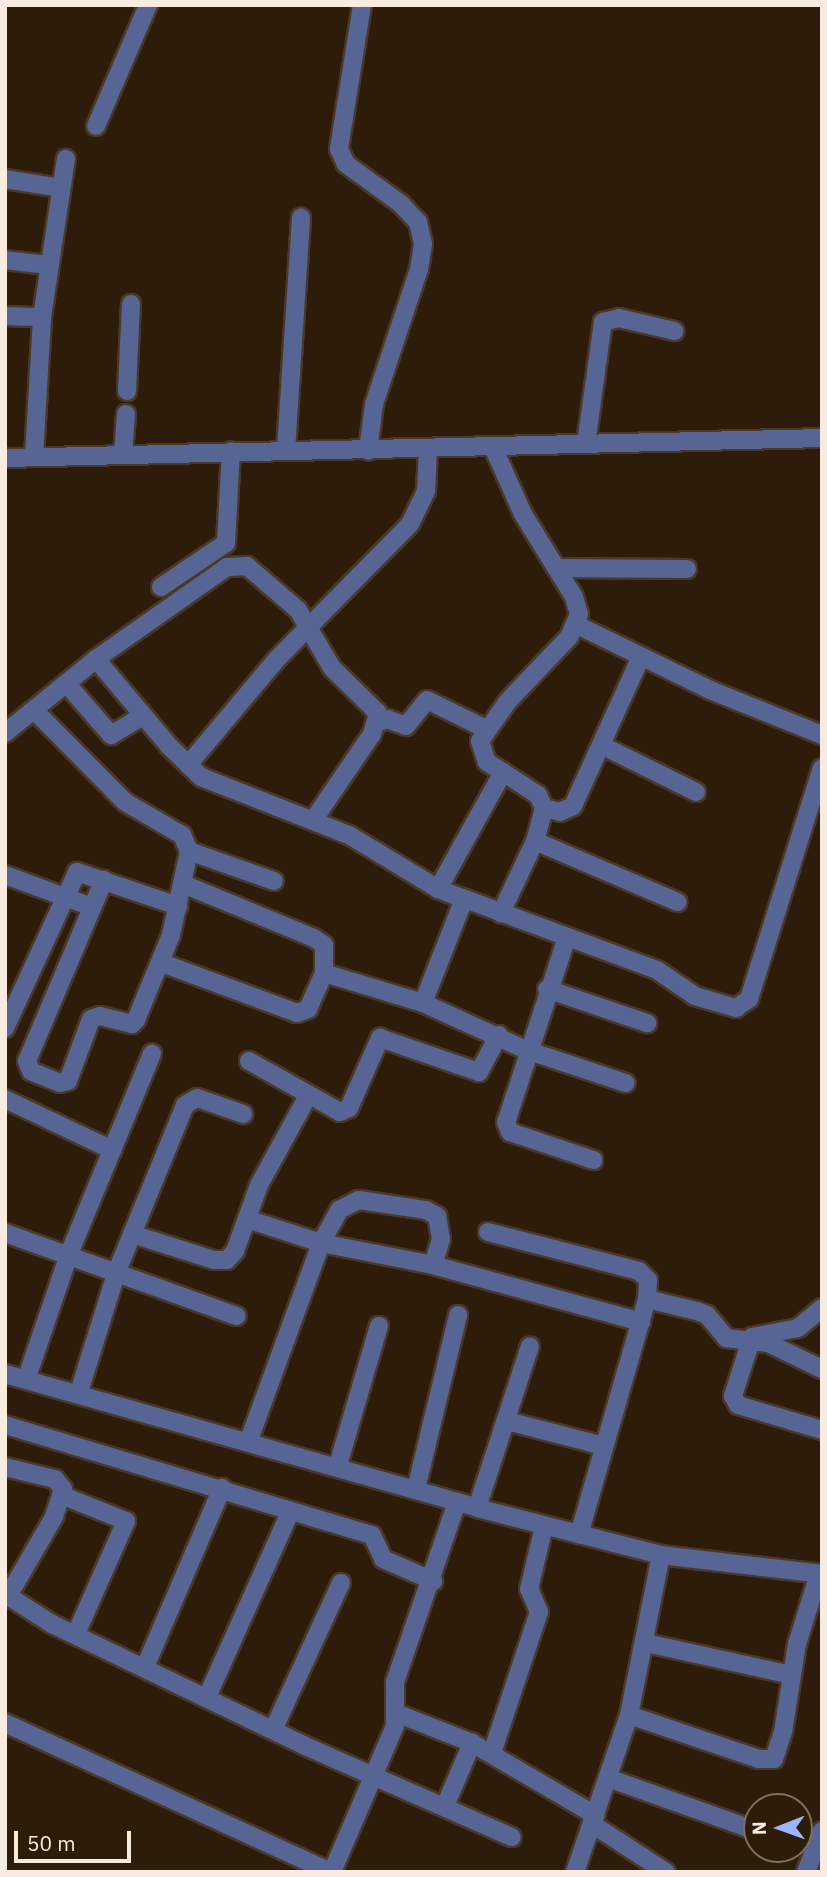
<!DOCTYPE html>
<html>
<head>
<meta charset="utf-8">
<style>
  body { margin:0 }
  #map { position:relative; width:827px; height:1877px; overflow:hidden; background:#2e1c0a; font-family:"IBM Plex Sans",sans-serif }
  div>[style] { position:absolute }
  [style*='--x'] { left:calc(var(--x)*1px); top:calc(var(--y)*1px); width:calc(var(--w)*1px); rotate:calc(var(--a)*1deg) }
  .roads { filter:drop-shadow(2px 0 #4a3928) drop-shadow(-2px 0 #4a3928) drop-shadow(0 2px #4a3928) drop-shadow(0 -2px #4a3928) }
  .minor>* { height:18px; margin:-9px; padding:0 9px; transform-origin:9px; border-radius:9px; background:#576594 }
  span { translate:-50% -50%; white-space:nowrap; text-align:center; line-height:1.15; -webkit-text-stroke:5px #2e1c0a; paint-order:stroke }
  .frame { position:absolute; inset:0; border:7px solid #f8ebe0; pointer-events:none }
  .north { position:absolute; left:743px; top:1793px; width:70px; height:70px; box-sizing:border-box; background:#2e1c0a; border:2px solid #7f6f60; border-radius:50%; rotate:269deg; font-size:19px; font-weight:700; line-height:28px; text-align:center; color:#f8ebe0 }
  .north::after { content:''; display:block; margin:auto; width:24px; height:32px; background:#9db4fd; clip-path:polygon(50% 0,100% 100%,50% 72%,0 100%) }
  .scale { position:absolute; left:14px; top:1831px; width:117px; height:32px; box-sizing:border-box; border:4px solid #f8ebe0; border-top:0; padding-left:9px; font-size:21px; line-height:24px; white-space:nowrap; color:#f8ebe0; -webkit-text-stroke:5px #2e1c0a; paint-order:stroke }
</style>
</head>
<body>
<div id="map">
  <div class="roads">
    <div class="minor">
      <div style="--x:362;--y:5;--w:146;--a:99.1"></div>
      <div style="--x:339;--y:149;--w:17;--a:65"></div>
      <div style="--x:346;--y:164;--w:68;--a:36"></div>
      <div style="--x:401;--y:204;--w:25;--a:47"></div>
      <div style="--x:418;--y:222;--w:23;--a:77"></div>
      <div style="--x:423;--y:244;--w:25;--a:99"></div>
      <div style="--x:419;--y:269;--w:142;--a:108.4"></div>
      <div style="--x:374;--y:404;--w:47;--a:97.3"></div>
      <div style="--x:96;--y:126;--w:132;--a:-66.7"></div>
      <div style="--x:5;--y:179;--w:57;--a:9.1"></div>
      <div style="--x:5;--y:260;--w:43;--a:6.6"></div>
      <div style="--x:5;--y:316;--w:37;--a:2"></div>
      <div style="--x:127;--y:391;--w:87;--a:-87.4"></div>
      <div style="--x:586;--y:444;--w:123;--a:-82.1"></div>
      <div style="--x:603;--y:322;--w:16;--a:-14"></div>
      <div style="--x:619;--y:318;--w:57;--a:13.3"></div>
      <div style="--x:493;--y:447;--w:73;--a:65.9"></div>
      <div style="--x:523;--y:514;--w:97;--a:58.4"></div>
      <div style="--x:574;--y:597;--w:18;--a:74"></div>
      <div style="--x:579;--y:614;--w:25;--a:113"></div>
      <div style="--x:569;--y:637;--w:88;--a:133.6"></div>
      <div style="--x:508;--y:701;--w:49;--a:125"></div>
      <div style="--x:480;--y:741;--w:22;--a:72"></div>
      <div style="--x:487;--y:762;--w:61;--a:32.9"></div>
      <div style="--x:538;--y:795;--w:14;--a:65"></div>
      <div style="--x:544;--y:808;--w:34;--a:105"></div>
      <div style="--x:535;--y:841;--w:80;--a:115.3"></div>
      <div style="--x:286;--y:450;--w:233;--a:-86.3"></div>
      <div style="--x:123;--y:454;--w:40;--a:-85.7"></div>
      <div style="--x:34;--y:457;--w:140;--a:-86.7"></div>
      <div style="--x:42;--y:317;--w:160;--a:-81.4"></div>
      <div style="--x:5;--y:458;--w:817;--a:-1.4"></div>
      <div style="--x:556;--y:568;--w:131;--a:0.4"></div>
      <div style="--x:161;--y:587;--w:78;--a:-34.1"></div>
      <div style="--x:226;--y:543;--w:92;--a:-86.9"></div>
      <div style="--x:577;--y:625;--w:148;--a:26"></div>
      <div style="--x:710;--y:690;--w:121;--a:21.9"></div>
      <div style="--x:96;--y:659;--w:114;--a:50"></div>
      <div style="--x:169;--y:746;--w:45;--a:44.1"></div>
      <div style="--x:201;--y:777;--w:159;--a:21.4"></div>
      <div style="--x:349;--y:835;--w:104;--a:31.2"></div>
      <div style="--x:438;--y:889;--w:233;--a:20.3"></div>
      <div style="--x:657;--y:970;--w:46;--a:34.4"></div>
      <div style="--x:695;--y:996;--w:43;--a:16.3"></div>
      <div style="--x:736;--y:1008;--w:16;--a:-35"></div>
      <div style="--x:749;--y:999;--w:242;--a:-72.5"></div>
      <div style="--x:66;--y:683;--w:69;--a:49.1"></div>
      <div style="--x:111;--y:735;--w:37;--a:-31"></div>
      <div style="--x:34;--y:710;--w:129;--a:45.3"></div>
      <div style="--x:125;--y:802;--w:66;--a:30.1"></div>
      <div style="--x:182;--y:835;--w:17;--a:66"></div>
      <div style="--x:189;--y:851;--w:86;--a:102.1"></div>
      <div style="--x:171;--y:935;--w:92;--a:112.4"></div>
      <div style="--x:136;--y:1020;--w:6;--a:135"></div>
      <div style="--x:132;--y:1024;--w:33;--a:-166"></div>
      <div style="--x:100;--y:1016;--w:9;--a:162"></div>
      <div style="--x:91;--y:1019;--w:66;--a:110.4"></div>
      <div style="--x:68;--y:1081;--w:8;--a:166"></div>
      <div style="--x:60;--y:1083;--w:31;--a:-158"></div>
      <div style="--x:31;--y:1071;--w:11;--a:-112"></div>
      <div style="--x:27;--y:1061;--w:197;--a:-67"></div>
      <div style="--x:379;--y:722;--w:9;--a:-21"></div>
      <div style="--x:387;--y:719;--w:20;--a:20"></div>
      <div style="--x:406;--y:726;--w:33;--a:-51"></div>
      <div style="--x:427;--y:700;--w:66;--a:26.2"></div>
      <div style="--x:5;--y:733;--w:117;--a:-39.1"></div>
      <div style="--x:96;--y:659;--w:160;--a:-35.1"></div>
      <div style="--x:227;--y:567;--w:20;--a:-3"></div>
      <div style="--x:247;--y:566;--w:67;--a:40.8"></div>
      <div style="--x:298;--y:610;--w:67;--a:59.6"></div>
      <div style="--x:332;--y:668;--w:64;--a:44.4"></div>
      <div style="--x:378;--y:713;--w:22;--a:106"></div>
      <div style="--x:372;--y:734;--w:103;--a:124.3"></div>
      <div style="--x:601;--y:745;--w:106;--a:26.3"></div>
      <div style="--x:188;--y:765;--w:137;--a:-50"></div>
      <div style="--x:276;--y:660;--w:191;--a:-45.4"></div>
      <div style="--x:410;--y:524;--w:37;--a:-64"></div>
      <div style="--x:426;--y:491;--w:42;--a:-87.3"></div>
      <div style="--x:544;--y:808;--w:16;--a:14"></div>
      <div style="--x:560;--y:812;--w:14;--a:-25"></div>
      <div style="--x:573;--y:806;--w:164;--a:-65.5"></div>
      <div style="--x:535;--y:841;--w:155;--a:23.2"></div>
      <div style="--x:189;--y:851;--w:90;--a:19.4"></div>
      <div style="--x:5;--y:875;--w:93;--a:20.2"></div>
      <div style="--x:438;--y:889;--w:134;--a:-60.9"></div>
      <div style="--x:567;--y:937;--w:195;--a:108.2"></div>
      <div style="--x:506;--y:1122;--w:11;--a:68"></div>
      <div style="--x:510;--y:1132;--w:88;--a:18.6"></div>
      <div style="--x:162;--y:963;--w:144;--a:20.3"></div>
      <div style="--x:297;--y:1013;--w:12;--a:-20"></div>
      <div style="--x:308;--y:1009;--w:39;--a:-66"></div>
      <div style="--x:324;--y:973;--w:28;--a:-90"></div>
      <div style="--x:324;--y:945;--w:12;--a:-145"></div>
      <div style="--x:314;--y:938;--w:142;--a:-157.6"></div>
      <div style="--x:324;--y:973;--w:103;--a:16.9"></div>
      <div style="--x:423;--y:1003;--w:113;--a:24.5"></div>
      <div style="--x:526;--y:1050;--w:105;--a:18.3"></div>
      <div style="--x:547;--y:989;--w:106;--a:18.8"></div>
      <div style="--x:423;--y:1003;--w:112;--a:-68.5"></div>
      <div style="--x:5;--y:1028;--w:172;--a:-65.2"></div>
      <div style="--x:77;--y:872;--w:107;--a:18.6"></div>
      <div style="--x:249;--y:1061;--w:104;--a:29.3"></div>
      <div style="--x:340;--y:1112;--w:10;--a:-24"></div>
      <div style="--x:349;--y:1108;--w:77;--a:-66.1"></div>
      <div style="--x:380;--y:1038;--w:105;--a:19"></div>
      <div style="--x:479;--y:1072;--w:42;--a:-61.6"></div>
      <div style="--x:5;--y:1099;--w:119;--a:25.5"></div>
      <div style="--x:247;--y:1219;--w:78;--a:18"></div>
      <div style="--x:321;--y:1243;--w:114;--a:11.1"></div>
      <div style="--x:433;--y:1265;--w:216;--a:15.3"></div>
      <div style="--x:488;--y:1232;--w:156;--a:14.5"></div>
      <div style="--x:639;--y:1271;--w:13;--a:45"></div>
      <div style="--x:648;--y:1280;--w:19;--a:93"></div>
      <div style="--x:647;--y:1299;--w:245;--a:106.1"></div>
      <div style="--x:5;--y:1233;--w:246;--a:19.7"></div>
      <div style="--x:132;--y:1234;--w:86;--a:17.6"></div>
      <div style="--x:214;--y:1260;--w:13;--a:0"></div>
      <div style="--x:227;--y:1260;--w:12;--a:-48"></div>
      <div style="--x:235;--y:1251;--w:70;--a:-70"></div>
      <div style="--x:259;--y:1185;--w:102;--a:-61.2"></div>
      <div style="--x:647;--y:1299;--w:51;--a:13.5"></div>
      <div style="--x:697;--y:1311;--w:11;--a:22"></div>
      <div style="--x:707;--y:1315;--w:30;--a:50"></div>
      <div style="--x:726;--y:1338;--w:42;--a:6.8"></div>
      <div style="--x:768;--y:1343;--w:60;--a:25.7"></div>
      <div style="--x:822;--y:1308;--w:31;--a:140"></div>
      <div style="--x:798;--y:1328;--w:47;--a:168.9"></div>
      <div style="--x:752;--y:1337;--w:62;--a:107.9"></div>
      <div style="--x:733;--y:1396;--w:10;--a:61"></div>
      <div style="--x:738;--y:1405;--w:88;--a:16.6"></div>
      <div style="--x:5;--y:1374;--w:491;--a:15.8"></div>
      <div style="--x:477;--y:1508;--w:190;--a:14.3"></div>
      <div style="--x:661;--y:1555;--w:162;--a:6.7"></div>
      <div style="--x:27;--y:1377;--w:130;--a:-71.1"></div>
      <div style="--x:69;--y:1254;--w:217;--a:-67.5"></div>
      <div style="--x:79;--y:1392;--w:127;--a:-72.6"></div>
      <div style="--x:117;--y:1271;--w:179;--a:-67.7"></div>
      <div style="--x:185;--y:1105;--w:14;--a:-30"></div>
      <div style="--x:197;--y:1098;--w:49;--a:19.2"></div>
      <div style="--x:507;--y:1421;--w:100;--a:14.5"></div>
      <div style="--x:5;--y:1425;--w:383;--a:16.7"></div>
      <div style="--x:372;--y:1535;--w:26;--a:65"></div>
      <div style="--x:383;--y:1559;--w:55;--a:23.7"></div>
      <div style="--x:249;--y:1440;--w:210;--a:-69.9"></div>
      <div style="--x:321;--y:1243;--w:38;--a:-61"></div>
      <div style="--x:339;--y:1210;--w:22;--a:-27"></div>
      <div style="--x:359;--y:1200;--w:68;--a:8.5"></div>
      <div style="--x:426;--y:1210;--w:13;--a:29"></div>
      <div style="--x:437;--y:1216;--w:23;--a:80"></div>
      <div style="--x:441;--y:1239;--w:27;--a:107"></div>
      <div style="--x:338;--y:1465;--w:145;--a:-73.6"></div>
      <div style="--x:5;--y:1467;--w:51;--a:13.5"></div>
      <div style="--x:55;--y:1479;--w:13;--a:51"></div>
      <div style="--x:63;--y:1489;--w:29;--a:108"></div>
      <div style="--x:54;--y:1517;--w:91;--a:120.2"></div>
      <div style="--x:416;--y:1489;--w:179;--a:-76.4"></div>
      <div style="--x:61;--y:1495;--w:70;--a:21.8"></div>
      <div style="--x:126;--y:1521;--w:124;--a:113.9"></div>
      <div style="--x:477;--y:1508;--w:170;--a:-71.9"></div>
      <div style="--x:5;--y:1594;--w:56;--a:32.6"></div>
      <div style="--x:52;--y:1624;--w:279;--a:25.7"></div>
      <div style="--x:303;--y:1745;--w:228;--a:23.8"></div>
      <div style="--x:646;--y:1643;--w:148;--a:12.4"></div>
      <div style="--x:145;--y:1667;--w:195;--a:-66.7"></div>
      <div style="--x:207;--y:1697;--w:203;--a:-65.8"></div>
      <div style="--x:396;--y:1713;--w:82;--a:21.5"></div>
      <div style="--x:472;--y:1743;--w:143;--a:30.3"></div>
      <div style="--x:629;--y:1715;--w:137;--a:18.7"></div>
      <div style="--x:759;--y:1759;--w:15;--a:0"></div>
      <div style="--x:774;--y:1759;--w:28;--a:-72"></div>
      <div style="--x:783;--y:1732;--w:89;--a:-81"></div>
      <div style="--x:797;--y:1644;--w:73;--a:-72.6"></div>
      <div style="--x:5;--y:1723;--w:358;--a:24.6"></div>
      <div style="--x:273;--y:1730;--w:162;--a:-65.2"></div>
      <div style="--x:492;--y:1753;--w:149;--a:-71.6"></div>
      <div style="--x:539;--y:1612;--w:25;--a:-113"></div>
      <div style="--x:529;--y:1589;--w:65;--a:-76.6"></div>
      <div style="--x:608;--y:1778;--w:158;--a:19.6"></div>
      <div style="--x:445;--y:1806;--w:69;--a:-66.8"></div>
      <div style="--x:592;--y:1824;--w:88;--a:33"></div>
      <div style="--x:332;--y:1872;--w:159;--a:-66.7"></div>
      <div style="--x:395;--y:1726;--w:44;--a:-90"></div>
      <div style="--x:395;--y:1682;--w:190;--a:-71"></div>
      <div style="--x:575;--y:1872;--w:166;--a:-71"></div>
      <div style="--x:629;--y:1715;--w:163;--a:-78.7"></div>
      <div style="--x:806;--y:1872;--w:44;--a:-68.7"></div>
    </div>
  </div>
  <div class="frame"></div>
  <div class="north">N</div>
  <div class="scale">50 m</div>
</div>
</body>
</html>
